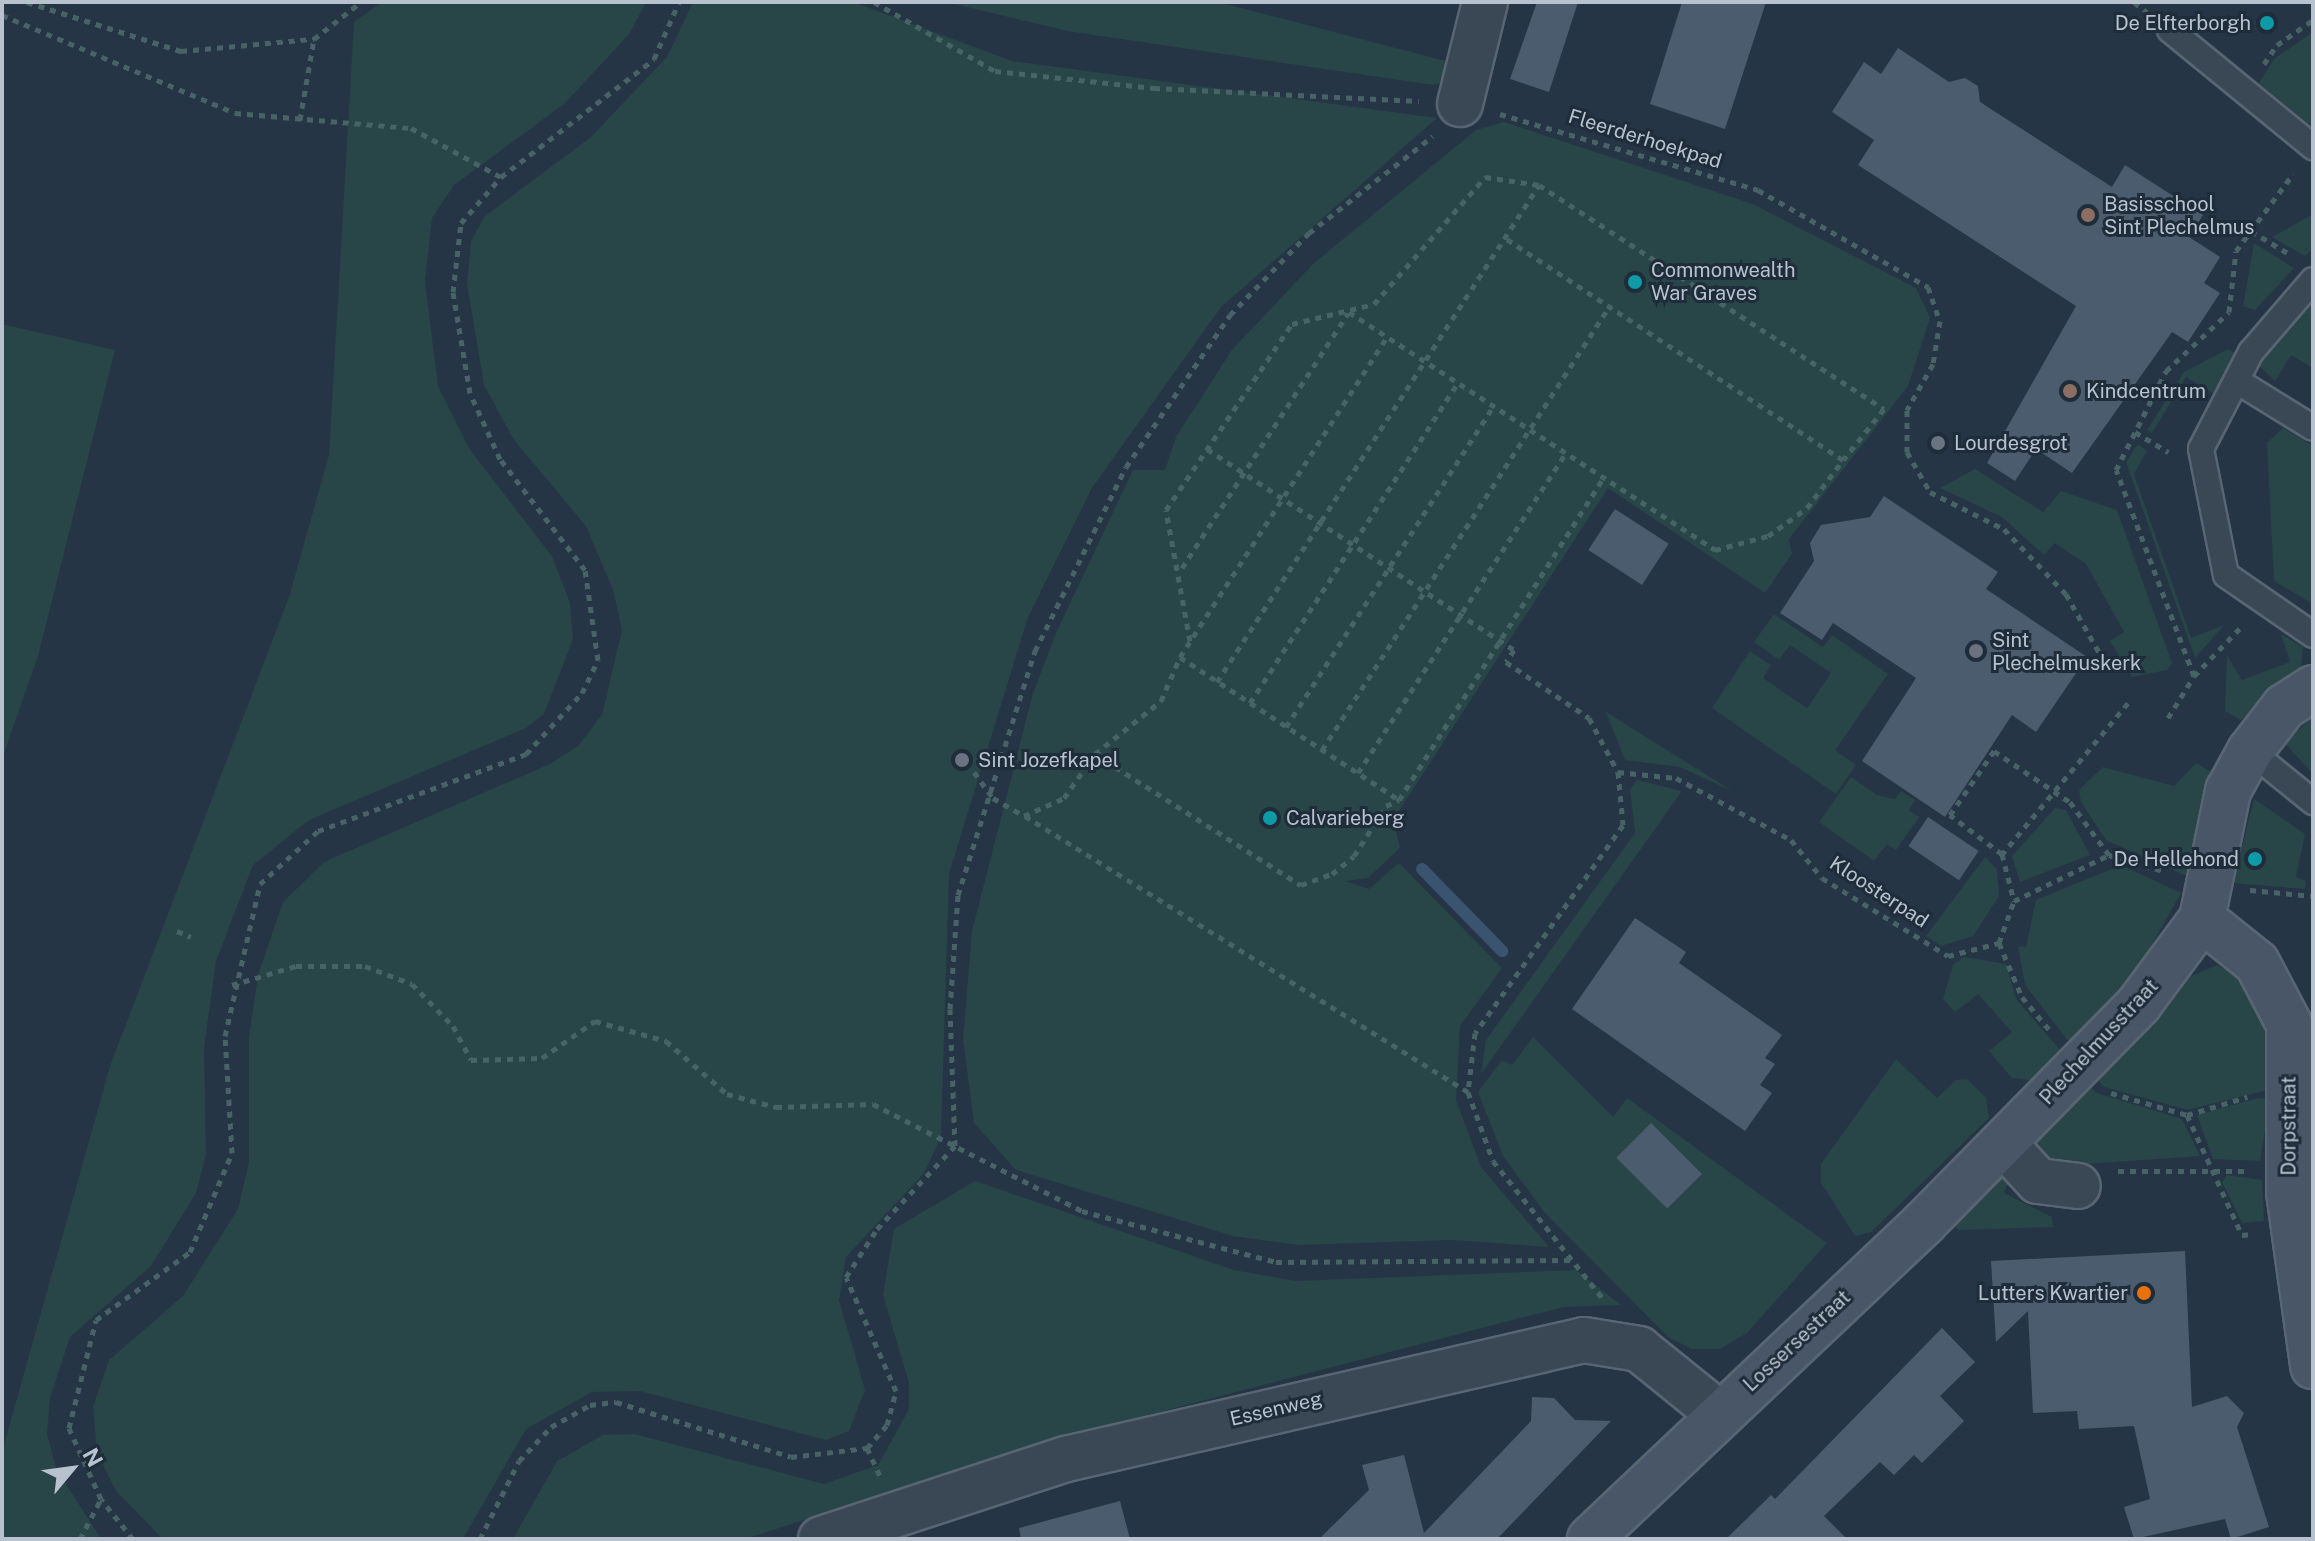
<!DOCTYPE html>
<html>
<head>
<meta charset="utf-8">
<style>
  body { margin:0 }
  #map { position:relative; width:2315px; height:1541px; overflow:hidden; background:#253546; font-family:"Public Sans",sans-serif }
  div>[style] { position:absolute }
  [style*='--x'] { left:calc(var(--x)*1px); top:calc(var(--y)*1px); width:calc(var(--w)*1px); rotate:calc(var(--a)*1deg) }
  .green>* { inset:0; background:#284547 }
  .stream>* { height:12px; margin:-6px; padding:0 6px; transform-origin:6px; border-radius:6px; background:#3a536f }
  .building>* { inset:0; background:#4c5c6f; transform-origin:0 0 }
  .path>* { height:5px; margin-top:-2.5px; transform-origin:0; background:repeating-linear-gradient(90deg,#486365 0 6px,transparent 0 12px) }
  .roads { filter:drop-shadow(2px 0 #596572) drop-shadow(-2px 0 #596572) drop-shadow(0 2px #596572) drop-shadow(0 -2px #596572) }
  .lane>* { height:24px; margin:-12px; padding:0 12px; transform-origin:12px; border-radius:12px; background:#3a4755 }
  .street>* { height:44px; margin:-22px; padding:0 22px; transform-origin:22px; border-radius:22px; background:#3a4755 }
  .secondary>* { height:44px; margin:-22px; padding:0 22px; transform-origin:22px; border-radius:22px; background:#485668 }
  .dots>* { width:22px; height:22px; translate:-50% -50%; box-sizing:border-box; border:4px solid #1f2c3a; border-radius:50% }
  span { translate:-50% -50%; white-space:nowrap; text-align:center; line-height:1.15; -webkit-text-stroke:6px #1f2c3a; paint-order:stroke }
  .poi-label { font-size:20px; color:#b8c2ce }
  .right { translate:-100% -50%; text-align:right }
  .left { translate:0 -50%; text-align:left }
  .street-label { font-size:20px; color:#b8c2ce }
  .frame { position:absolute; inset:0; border:4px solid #b8c2ce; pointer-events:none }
  .north { position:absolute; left:32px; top:1429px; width:80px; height:80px; -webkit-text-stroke:6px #1f2c3a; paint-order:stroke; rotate:61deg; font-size:22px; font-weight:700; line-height:32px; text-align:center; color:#b8c2ce }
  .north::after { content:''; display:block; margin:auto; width:28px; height:36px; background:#b8c2ce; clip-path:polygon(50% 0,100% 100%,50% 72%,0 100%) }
</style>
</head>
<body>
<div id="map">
  <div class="green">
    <div style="clip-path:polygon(382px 2px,646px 2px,630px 33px,564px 104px,454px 185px,432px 218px,425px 282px,438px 386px,470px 450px,552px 556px,570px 603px,573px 639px,544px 714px,526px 728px,309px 820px,253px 865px,216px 961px,204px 1048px,206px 1155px,196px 1193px,151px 1266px,70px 1337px,50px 1398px,47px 1434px,56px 1468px,101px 1539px,2px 1539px,2px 1452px,110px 1066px,289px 597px,329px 455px,354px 22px)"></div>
    <div style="clip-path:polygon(693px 2px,853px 2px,1012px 61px,1437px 118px,1221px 307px,1092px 488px,1028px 617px,949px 874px,941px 1137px,924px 1173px,846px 1257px,839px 1300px,865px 1390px,849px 1431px,826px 1440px,640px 1391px,592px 1392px,526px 1429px,463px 1539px,163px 1539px,116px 1491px,97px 1453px,93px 1407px,109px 1360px,183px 1296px,238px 1209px,249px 1162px,249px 1037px,258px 975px,283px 902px,324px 862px,550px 764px,578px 746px,602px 715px,622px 630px,613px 590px,586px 526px,514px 440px,484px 385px,467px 284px,471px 241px,484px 217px,591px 137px,667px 57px)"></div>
    <div style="clip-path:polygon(946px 2px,1218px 2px,1450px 62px,1446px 82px,1433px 85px,1067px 31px)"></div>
    <div style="clip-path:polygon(2313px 32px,2313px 128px,2259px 83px,2274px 59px)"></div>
    <div style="clip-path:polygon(1504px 122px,1753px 204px,1916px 288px,1930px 318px,1908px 386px,1789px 539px,1792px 554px,1765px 593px,1608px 488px,1393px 820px,1400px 848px,1368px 878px,1345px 881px,1369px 889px,1399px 863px,1502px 968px,1460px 1026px,1456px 1100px,1481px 1167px,1549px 1247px,1451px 1240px,1298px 1245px,1233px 1236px,1016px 1170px,974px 1123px,963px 1039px,972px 931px,1033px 693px,1056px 633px,1133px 470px,1165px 470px,1176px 437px,1231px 351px,1313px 264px,1476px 130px)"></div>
    <div style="clip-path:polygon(2313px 214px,2313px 248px,2305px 256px,2272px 237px)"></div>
    <div style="clip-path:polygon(2254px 243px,2294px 268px,2255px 310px,2243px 306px)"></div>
    <div style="clip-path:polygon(2313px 296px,2313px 368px,2291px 355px,2275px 381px,2260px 367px,2261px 355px)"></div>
    <div style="clip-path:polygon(2px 324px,115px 350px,38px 656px,2px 759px)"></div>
    <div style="clip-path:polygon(2228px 349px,2239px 356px,2214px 394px,2186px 377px,2152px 433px,2147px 430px,2184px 372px)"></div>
    <div style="clip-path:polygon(2283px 428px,2313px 446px,2313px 604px,2274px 581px,2267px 443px)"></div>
    <div style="clip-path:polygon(2138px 444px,2147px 451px,2134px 474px,2191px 638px,2224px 625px,2195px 658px,2126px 462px)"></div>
    <div style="clip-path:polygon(1975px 469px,2043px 512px,2061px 491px,2117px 510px,2172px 663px,2167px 670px,2132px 677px,2110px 641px,2124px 632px,2086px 564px,2055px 543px,2044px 555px,2002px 517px,1940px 488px)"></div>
    <div style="clip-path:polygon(1774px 614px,1823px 647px,1832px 635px,1888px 674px,1835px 750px,1856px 765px,1836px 794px,1712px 708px,1750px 651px,1771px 665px,1763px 678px,1807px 708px,1831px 673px,1790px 645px,1779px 660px,1754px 642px)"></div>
    <div style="clip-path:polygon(2281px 634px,2303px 647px,2301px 667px,2241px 720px,2225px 711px,2227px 655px,2242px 680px,2290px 662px)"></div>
    <div style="clip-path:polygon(1606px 712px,1734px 792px,1680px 767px,1625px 760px)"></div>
    <div style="clip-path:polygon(2313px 717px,2313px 774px,2284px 742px)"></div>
    <div style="clip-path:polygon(2196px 763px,2211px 772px,2187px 876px,2106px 840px,2081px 802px,2079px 790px,2103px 767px,2174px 786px)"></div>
    <div style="clip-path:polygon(1851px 777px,1877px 795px,1895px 799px,1901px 791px,1915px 800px,1909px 810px,1919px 817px,1896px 850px,1887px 844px,1874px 861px,1819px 822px)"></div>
    <div style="clip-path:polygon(1637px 780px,1682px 791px,1481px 1074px,1486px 1040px,1635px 833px,1630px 789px)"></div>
    <div style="clip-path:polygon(2254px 799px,2305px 834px,2296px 877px,2306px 881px,2305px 889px,2233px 883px)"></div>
    <div style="clip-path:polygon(2055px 808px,2066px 810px,2090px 855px,2020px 882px,2012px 856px)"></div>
    <div style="clip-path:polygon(1985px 857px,1997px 869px,1999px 896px,1973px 936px,1941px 946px,1926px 936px)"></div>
    <div style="clip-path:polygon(2121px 865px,2181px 893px,2140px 966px,2070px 1043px,2025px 985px,2018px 946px,2026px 947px,2036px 900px)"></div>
    <div style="clip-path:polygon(1964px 957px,2006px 964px,2016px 999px,2061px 1051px,2031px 1080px,2012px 1078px,1989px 1051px,2012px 1032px,1978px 994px,1955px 1012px,1943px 999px,1953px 965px)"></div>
    <div style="clip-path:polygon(2217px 965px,2238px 976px,2265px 1027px,2271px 1089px,2188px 1110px,2104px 1087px,2093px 1075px,2184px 979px)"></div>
    <div style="clip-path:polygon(1533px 1037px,1613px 1117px,1627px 1098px,1827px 1243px,1747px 1333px,1720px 1349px,1692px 1349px,1668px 1337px,1545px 1213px,1503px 1156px,1478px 1092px,1502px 1060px,1512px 1065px)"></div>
    <div style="clip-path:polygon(1896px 1059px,1937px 1098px,1956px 1080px,1967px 1079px,1986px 1098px,1989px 1118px,1871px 1232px,1855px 1236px,1821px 1183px,1821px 1164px)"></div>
    <div style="clip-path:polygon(2086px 1083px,2097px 1093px,2182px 1119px,2200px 1156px,2056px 1166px,2034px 1149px,2032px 1138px)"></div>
    <div style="clip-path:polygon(2258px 1098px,2270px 1099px,2260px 1161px,2213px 1159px,2197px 1115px)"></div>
    <div style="clip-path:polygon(1993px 1173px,2009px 1179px,2004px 1193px,2052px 1217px,2053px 1227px,1959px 1230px,1951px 1223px)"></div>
    <div style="clip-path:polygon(2227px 1175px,2262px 1180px,2264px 1221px,2242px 1223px,2222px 1182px)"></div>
    <div style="clip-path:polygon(975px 1181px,1234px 1270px,1296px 1281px,1576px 1270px,1621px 1305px,1563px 1307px,1059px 1438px,745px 1539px,513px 1539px,557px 1461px,603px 1435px,635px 1434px,824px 1484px,878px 1465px,909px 1409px,909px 1383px,883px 1295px,894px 1229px)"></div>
  </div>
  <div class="stream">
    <div style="--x:1422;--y:869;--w:115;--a:45.7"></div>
  </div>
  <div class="building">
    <div style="clip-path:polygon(1537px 2px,1578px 2px,1549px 92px,1510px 79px)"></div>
    <div style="clip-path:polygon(1682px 2px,1766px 2px,1725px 129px,1650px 104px)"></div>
    <div style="clip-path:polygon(1898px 48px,1949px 82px,1965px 78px,1978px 86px,1980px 102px,2112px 187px,2125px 165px,2203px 215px,2189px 237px,2220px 257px,2204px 283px,2220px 293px,2188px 342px,2172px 332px,2072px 473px,2036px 449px,2015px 481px,1987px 463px,2076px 306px,1858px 165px,1874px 140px,1832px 112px,1864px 62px,1881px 74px)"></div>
    <div style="clip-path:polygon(1884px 496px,1998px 572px,1986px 589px,2087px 657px,2036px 732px,2012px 715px,1945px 817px,1862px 761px,1916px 678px,1833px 623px,1822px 640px,1780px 613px,1814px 561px,1810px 543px,1821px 525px,1870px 517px)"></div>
    <div style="left:1615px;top:509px;width:64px;height:49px;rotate:33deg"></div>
    <div style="left:1928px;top:817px;width:61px;height:35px;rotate:34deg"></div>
    <div style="clip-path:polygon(1635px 918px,1686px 952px,1679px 963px,1782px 1035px,1765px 1058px,1775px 1064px,1760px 1085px,1772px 1093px,1745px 1131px,1572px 1009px)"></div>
    <div style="left:1651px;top:1123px;width:72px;height:49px;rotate:45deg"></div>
    <div style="clip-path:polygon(2185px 1251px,2192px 1407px,2227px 1396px,2244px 1413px,2237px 1427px,2269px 1527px,2231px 1539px,2225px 1519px,2134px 1539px,2124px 1507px,2150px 1499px,2134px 1426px,2079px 1429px,2077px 1411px,2033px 1413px,2028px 1311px,1996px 1342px,1991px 1261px)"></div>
    <div style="clip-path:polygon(1942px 1328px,1975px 1362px,1940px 1396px,1964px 1421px,1922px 1463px,1914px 1455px,1894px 1475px,1880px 1462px,1824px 1516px,1847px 1539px,1726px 1539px,1771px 1495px,1775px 1499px)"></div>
    <div style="clip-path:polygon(1532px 1397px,1554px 1398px,1575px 1420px,1611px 1421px,1497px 1539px,1319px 1539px,1369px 1490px,1362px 1465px,1404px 1455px,1424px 1533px,1531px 1421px)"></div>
    <div style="clip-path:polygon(1120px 1501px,1130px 1539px,1021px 1539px,1019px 1528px)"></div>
  </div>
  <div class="path">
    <div style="--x:27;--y:2;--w:162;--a:17.7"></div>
    <div style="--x:181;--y:51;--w:134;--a:-5.2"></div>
    <div style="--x:314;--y:39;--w:60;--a:-38.2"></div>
    <div style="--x:874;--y:2;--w:139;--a:29.7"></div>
    <div style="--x:995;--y:71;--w:160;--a:6.1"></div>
    <div style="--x:1154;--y:88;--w:265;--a:2.8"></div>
    <div style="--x:2134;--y:2;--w:16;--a:38"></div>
    <div style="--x:2;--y:15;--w:253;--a:22.8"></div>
    <div style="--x:235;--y:113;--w:177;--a:4.9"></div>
    <div style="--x:411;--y:128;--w:102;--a:28.6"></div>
    <div style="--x:2264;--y:64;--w:23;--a:-56"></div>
    <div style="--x:2277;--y:45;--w:44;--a:-34.8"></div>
    <div style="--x:1500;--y:114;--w:269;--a:16.4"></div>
    <div style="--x:1758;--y:190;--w:196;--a:29.7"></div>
    <div style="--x:1928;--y:287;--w:36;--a:71"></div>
    <div style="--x:1940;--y:321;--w:44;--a:99.2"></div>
    <div style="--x:1933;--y:364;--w:53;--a:119.5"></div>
    <div style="--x:1907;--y:410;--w:42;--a:90"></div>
    <div style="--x:1907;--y:452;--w:46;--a:60.1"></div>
    <div style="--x:1930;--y:492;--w:83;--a:26.6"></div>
    <div style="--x:2004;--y:529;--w:90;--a:46.4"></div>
    <div style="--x:2066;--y:594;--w:79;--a:60.5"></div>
    <div style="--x:300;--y:120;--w:82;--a:-80.2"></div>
    <div style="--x:2251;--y:231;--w:47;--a:31"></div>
    <div style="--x:1349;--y:312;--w:437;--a:33"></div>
    <div style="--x:1715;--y:550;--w:55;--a:-14.8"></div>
    <div style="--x:1768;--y:536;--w:48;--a:-35.7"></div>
    <div style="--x:1807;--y:508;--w:60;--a:-53.1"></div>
    <div style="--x:1843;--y:460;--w:404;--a:-146.7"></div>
    <div style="--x:2135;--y:432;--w:39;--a:31"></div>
    <div style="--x:1207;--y:449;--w:367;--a:33.2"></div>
    <div style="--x:1514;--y:650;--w:14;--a:124"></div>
    <div style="--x:1506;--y:662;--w:100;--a:34"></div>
    <div style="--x:1589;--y:718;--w:61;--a:61.8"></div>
    <div style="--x:1618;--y:772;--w:53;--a:84.6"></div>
    <div style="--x:1623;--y:825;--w:255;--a:125.4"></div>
    <div style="--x:1475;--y:1033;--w:59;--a:96.8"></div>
    <div style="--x:1468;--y:1092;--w:73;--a:70.1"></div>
    <div style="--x:1493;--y:1161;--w:178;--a:51.4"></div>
    <div style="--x:1182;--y:568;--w:304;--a:-56.9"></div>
    <div style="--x:1190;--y:641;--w:133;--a:-100.4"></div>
    <div style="--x:1166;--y:510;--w:225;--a:-55.9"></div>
    <div style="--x:1292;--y:324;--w:84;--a:-13.7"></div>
    <div style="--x:1374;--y:304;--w:169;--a:-48.8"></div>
    <div style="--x:1485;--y:177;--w:55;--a:8.4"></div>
    <div style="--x:1539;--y:185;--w:411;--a:33"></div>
    <div style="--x:1884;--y:409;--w:65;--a:128.8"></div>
    <div style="--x:1180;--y:657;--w:262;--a:33.1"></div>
    <div style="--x:2194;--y:676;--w:69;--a:-46.2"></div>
    <div style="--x:1217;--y:682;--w:592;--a:-57.06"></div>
    <div style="--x:1250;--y:703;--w:382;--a:-57"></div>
    <div style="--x:2128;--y:703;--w:197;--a:129.8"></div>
    <div style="--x:2002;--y:854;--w:49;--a:75.7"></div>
    <div style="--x:2014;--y:901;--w:106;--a:-25.8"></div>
    <div style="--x:2109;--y:855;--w:60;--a:16.3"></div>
    <div style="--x:2168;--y:718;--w:49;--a:-58.2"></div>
    <div style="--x:2194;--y:676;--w:220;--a:-110.7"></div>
    <div style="--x:2116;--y:470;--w:111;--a:-63.2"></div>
    <div style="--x:2166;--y:371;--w:86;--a:-43.1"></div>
    <div style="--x:2229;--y:312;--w:61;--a:-83.5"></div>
    <div style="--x:2236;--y:251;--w:96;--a:-53.5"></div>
    <div style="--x:1286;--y:727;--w:382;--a:-57.1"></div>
    <div style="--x:1322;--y:750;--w:528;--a:-57.06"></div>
    <div style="--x:1095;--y:754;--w:85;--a:-38.8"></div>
    <div style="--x:1161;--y:701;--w:48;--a:-66.6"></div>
    <div style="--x:1180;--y:657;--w:381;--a:-57.1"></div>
    <div style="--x:974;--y:772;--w:32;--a:54"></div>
    <div style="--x:993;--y:798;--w:36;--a:30"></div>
    <div style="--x:1024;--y:816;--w:44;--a:-24.2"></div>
    <div style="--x:1064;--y:798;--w:54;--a:-54.8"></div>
    <div style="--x:1095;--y:754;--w:244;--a:32.5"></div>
    <div style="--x:1301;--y:885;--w:33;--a:-20"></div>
    <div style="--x:1332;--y:874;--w:28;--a:-39"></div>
    <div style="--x:1354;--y:856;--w:59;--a:-57.4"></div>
    <div style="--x:1386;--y:806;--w:14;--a:-25"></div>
    <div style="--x:1399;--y:800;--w:383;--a:-57.6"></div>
    <div style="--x:1618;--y:772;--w:58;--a:5.9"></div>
    <div style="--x:1676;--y:778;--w:131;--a:28.3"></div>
    <div style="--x:1791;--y:840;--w:49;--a:50.8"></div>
    <div style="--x:1822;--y:878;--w:148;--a:31.8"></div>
    <div style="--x:1948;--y:956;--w:53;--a:-14.3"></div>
    <div style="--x:1999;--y:943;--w:59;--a:66.9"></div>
    <div style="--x:2022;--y:997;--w:47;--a:50.2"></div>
    <div style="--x:1358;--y:773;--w:382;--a:-57"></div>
    <div style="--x:1025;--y:816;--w:522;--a:31.92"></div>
    <div style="--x:2002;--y:854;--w:65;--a:-143.1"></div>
    <div style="--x:1950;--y:815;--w:78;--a:-55.5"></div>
    <div style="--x:1994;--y:751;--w:92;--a:33.9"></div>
    <div style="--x:2070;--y:802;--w:66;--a:53.7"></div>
    <div style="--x:2250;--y:890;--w:63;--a:5.4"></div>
    <div style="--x:177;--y:931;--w:15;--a:23"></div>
    <div style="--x:1999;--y:943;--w:45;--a:-70.3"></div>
    <div style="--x:232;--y:985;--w:67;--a:-16.5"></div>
    <div style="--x:296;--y:966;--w:69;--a:0"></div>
    <div style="--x:365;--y:966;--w:50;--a:21"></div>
    <div style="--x:412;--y:984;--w:59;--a:45.7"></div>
    <div style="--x:453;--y:1026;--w:38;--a:62"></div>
    <div style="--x:471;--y:1060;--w:71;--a:-1.6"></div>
    <div style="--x:542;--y:1058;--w:65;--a:-34.9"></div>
    <div style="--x:595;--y:1021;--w:74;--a:15.7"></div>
    <div style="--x:666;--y:1041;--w:81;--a:41"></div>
    <div style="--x:727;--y:1094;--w:51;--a:14.9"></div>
    <div style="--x:776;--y:1107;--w:97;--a:-1.8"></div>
    <div style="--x:873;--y:1104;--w:235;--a:27.1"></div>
    <div style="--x:1082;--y:1211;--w:201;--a:14.7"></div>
    <div style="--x:1276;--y:1262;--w:300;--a:-0.4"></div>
    <div style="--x:2111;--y:1093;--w:79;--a:16.1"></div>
    <div style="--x:2187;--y:1115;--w:63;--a:-16.7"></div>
    <div style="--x:2187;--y:1115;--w:132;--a:65.4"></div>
    <div style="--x:2242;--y:1235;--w:11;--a:-5"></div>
    <div style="--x:2118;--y:1171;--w:129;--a:0"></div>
    <div style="--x:867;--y:1448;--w:31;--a:65"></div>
    <div style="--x:80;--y:1539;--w:45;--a:-62.3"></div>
    <div style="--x:133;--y:1539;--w:51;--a:-128.7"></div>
    <div style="--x:101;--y:1499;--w:78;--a:-114.3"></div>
    <div style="--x:69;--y:1428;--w:111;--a:-76"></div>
    <div style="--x:96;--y:1320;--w:116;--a:-35.9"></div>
    <div style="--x:190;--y:1252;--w:108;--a:-67"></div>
    <div style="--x:232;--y:1153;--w:117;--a:-93.4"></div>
    <div style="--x:225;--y:1036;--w:156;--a:-77"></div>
    <div style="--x:260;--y:884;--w:79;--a:-42.4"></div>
    <div style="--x:318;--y:831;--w:222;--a:-20.3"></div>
    <div style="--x:526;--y:754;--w:83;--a:-47.4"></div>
    <div style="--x:582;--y:693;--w:37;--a:-64"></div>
    <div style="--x:598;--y:660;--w:91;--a:-98.2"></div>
    <div style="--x:585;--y:570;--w:140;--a:-127.4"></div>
    <div style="--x:500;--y:459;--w:72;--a:-114.4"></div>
    <div style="--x:470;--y:393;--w:102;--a:-99.6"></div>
    <div style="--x:453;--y:292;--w:69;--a:-83.4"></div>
    <div style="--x:461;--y:223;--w:61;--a:-49"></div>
    <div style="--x:501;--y:177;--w:193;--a:-37.6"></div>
    <div style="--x:654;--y:59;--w:62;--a:-66.3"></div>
    <div style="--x:480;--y:1539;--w:87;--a:-63.4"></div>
    <div style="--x:519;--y:1461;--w:47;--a:-46.7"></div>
    <div style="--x:551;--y:1427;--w:45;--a:-29.4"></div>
    <div style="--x:590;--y:1405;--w:26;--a:-7"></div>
    <div style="--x:616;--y:1402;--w:183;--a:17.4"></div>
    <div style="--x:791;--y:1457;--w:77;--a:-6.8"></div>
    <div style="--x:867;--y:1448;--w:30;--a:-49"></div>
    <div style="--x:887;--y:1425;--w:35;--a:-75"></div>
    <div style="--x:896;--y:1391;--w:124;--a:-113.7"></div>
    <div style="--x:846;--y:1277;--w:57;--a:-57.1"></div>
    <div style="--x:877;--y:1229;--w:114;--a:-46.8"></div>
    <div style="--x:955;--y:1146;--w:137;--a:-92.1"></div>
    <div style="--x:950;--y:1009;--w:114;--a:-86"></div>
    <div style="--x:958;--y:895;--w:256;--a:-72.5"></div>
    <div style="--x:1035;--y:651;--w:205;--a:-63.7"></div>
    <div style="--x:1126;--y:467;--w:184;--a:-55.6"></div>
    <div style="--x:1230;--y:315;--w:114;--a:-46.1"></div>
    <div style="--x:1309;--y:233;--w:157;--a:-38"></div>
  </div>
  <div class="roads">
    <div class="lane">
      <div style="--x:2170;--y:30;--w:185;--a:39.3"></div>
      <div style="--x:2313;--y:280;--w:95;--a:130.7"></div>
      <div style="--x:2251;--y:352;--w:109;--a:117.3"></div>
      <div style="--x:2201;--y:449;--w:128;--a:78.8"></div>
      <div style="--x:2226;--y:575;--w:106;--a:34.6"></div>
      <div style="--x:2237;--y:381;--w:89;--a:31.7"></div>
      <div style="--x:2250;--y:751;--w:81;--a:39"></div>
    </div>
    <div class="street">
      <div style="--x:1460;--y:104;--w:105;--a:-76.2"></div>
      <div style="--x:2004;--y:1144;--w:50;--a:47.4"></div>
      <div style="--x:2038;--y:1181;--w:40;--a:7.1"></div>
      <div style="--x:821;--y:1539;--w:258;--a:-18.1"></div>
      <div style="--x:1066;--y:1459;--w:531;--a:-12.94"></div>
      <div style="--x:1584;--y:1340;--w:56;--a:9.3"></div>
      <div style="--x:1639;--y:1349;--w:102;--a:39"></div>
    </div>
    <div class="secondary">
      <div style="--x:2202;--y:919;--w:70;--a:38.7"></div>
      <div style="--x:2257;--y:963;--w:69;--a:62.3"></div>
      <div style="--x:2289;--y:1024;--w:168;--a:90"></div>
      <div style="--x:2289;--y:1192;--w:176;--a:82.1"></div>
      <div style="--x:1590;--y:1539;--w:460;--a:-43.4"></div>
      <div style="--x:1924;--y:1223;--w:307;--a:-45.5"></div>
      <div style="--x:2139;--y:1004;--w:106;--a:-53.5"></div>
      <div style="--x:2202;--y:919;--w:131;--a:-78.5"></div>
      <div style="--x:2228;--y:791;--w:46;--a:-61.2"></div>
      <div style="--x:2250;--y:751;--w:56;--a:-52.3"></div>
      <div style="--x:2284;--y:707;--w:35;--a:-33"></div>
    </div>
  </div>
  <div class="dots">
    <div style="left:2267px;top:23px;background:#0f9aa8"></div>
    <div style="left:2088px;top:215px;background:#8d6e63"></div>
    <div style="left:1635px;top:282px;background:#0f9aa8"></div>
    <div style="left:2070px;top:391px;background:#8d6e63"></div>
    <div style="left:1938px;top:443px;background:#6b7280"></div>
    <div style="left:1976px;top:651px;background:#6b7280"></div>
    <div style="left:962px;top:760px;background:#6b7280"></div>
    <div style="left:1270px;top:818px;background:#0f9aa8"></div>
    <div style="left:2255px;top:859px;background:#0f9aa8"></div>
    <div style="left:2144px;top:1293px;background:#e8710a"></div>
  </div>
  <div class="poi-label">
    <span class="right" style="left:2251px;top:23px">De Elfterborgh</span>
    <span class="left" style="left:2104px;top:216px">Basisschool<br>Sint Plechelmus</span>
    <span class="left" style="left:1651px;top:282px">Commonwealth<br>War Graves</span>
    <span class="left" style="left:2086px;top:391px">Kindcentrum</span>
    <span class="left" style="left:1954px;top:443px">Lourdesgrot</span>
    <span class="left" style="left:1992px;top:652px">Sint<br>Plechelmuskerk</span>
    <span class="left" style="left:978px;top:760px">Sint Jozefkapel</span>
    <span class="left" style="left:1286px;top:818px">Calvarieberg</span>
    <span class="right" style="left:2239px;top:859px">De Hellehond</span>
    <span class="right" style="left:2128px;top:1293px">Lutters Kwartier</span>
  </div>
  <div class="street-label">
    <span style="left:1645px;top:139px;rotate:17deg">Fleerderhoekpad</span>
    <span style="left:1879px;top:892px;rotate:33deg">Kloosterpad</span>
    <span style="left:2099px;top:1042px;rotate:-47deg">Plechelmusstraat</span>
    <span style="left:2289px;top:1126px;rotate:-90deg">Dorpstraat</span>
    <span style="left:1797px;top:1341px;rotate:-43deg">Lossersestraat</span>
    <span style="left:1276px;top:1409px;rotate:-13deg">Essenweg</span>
  </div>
  <div class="frame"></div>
  <div class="north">N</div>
</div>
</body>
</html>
